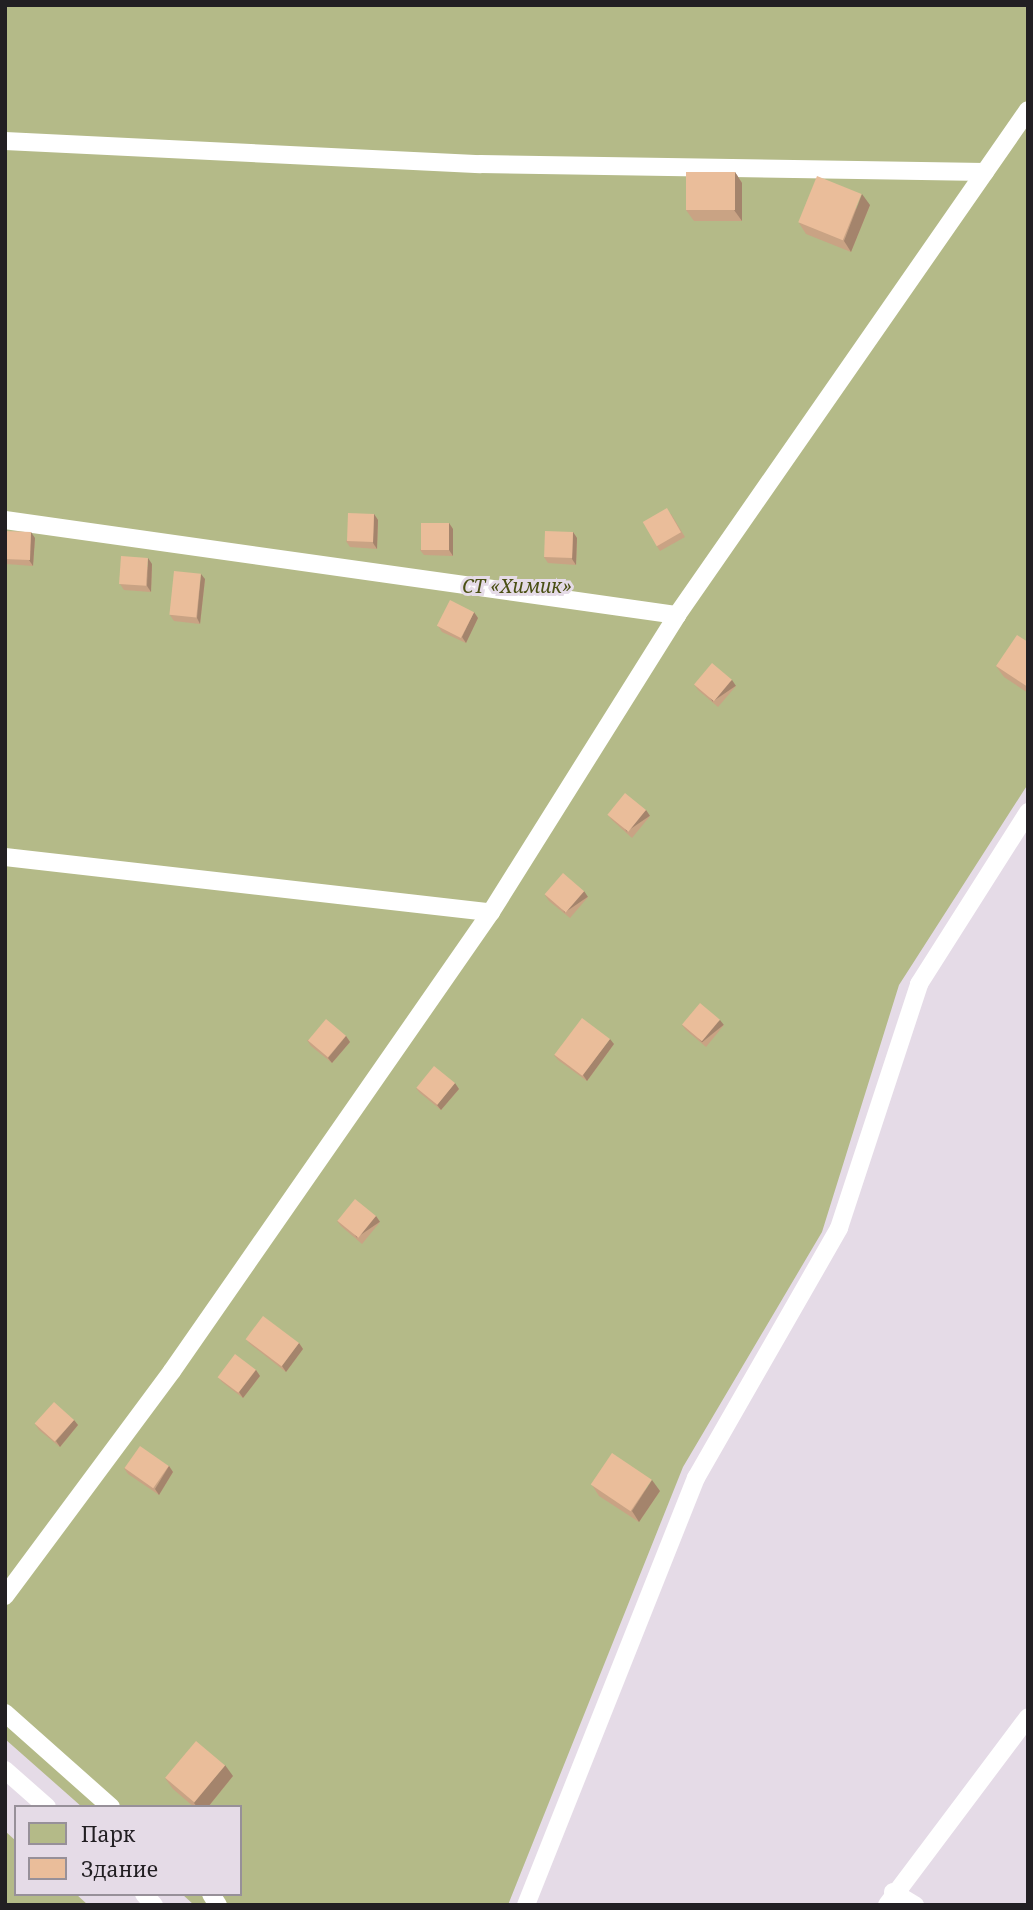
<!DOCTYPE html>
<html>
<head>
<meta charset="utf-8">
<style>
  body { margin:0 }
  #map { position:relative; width:1033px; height:1910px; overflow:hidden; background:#e5dbe7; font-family:"Noto Serif",serif }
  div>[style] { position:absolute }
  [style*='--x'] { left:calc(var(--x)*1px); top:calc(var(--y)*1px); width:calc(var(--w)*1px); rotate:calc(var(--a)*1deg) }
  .green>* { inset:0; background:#b4ba88 }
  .lane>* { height:18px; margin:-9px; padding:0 9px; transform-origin:9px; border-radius:9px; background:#fff }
  .wall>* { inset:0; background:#c9a384 }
  .shaded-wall>* { inset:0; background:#a4846c; transform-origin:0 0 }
  .building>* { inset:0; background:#eabd9a; transform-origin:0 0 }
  span { translate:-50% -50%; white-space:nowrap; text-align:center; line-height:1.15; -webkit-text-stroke:6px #e5dbe7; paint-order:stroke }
  .park-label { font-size:19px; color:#4a4f13; font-style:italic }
  .frame { position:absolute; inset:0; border:7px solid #221f23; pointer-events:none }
  .legend { position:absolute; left:14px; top:1805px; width:228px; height:91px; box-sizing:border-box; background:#e5dbe7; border:2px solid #979099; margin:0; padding:9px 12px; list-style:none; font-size:21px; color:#221f23 }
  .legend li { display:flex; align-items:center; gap:14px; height:35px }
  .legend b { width:35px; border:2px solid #979099 }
</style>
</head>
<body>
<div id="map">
  <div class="green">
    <div style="clip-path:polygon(5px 5px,1028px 5px,1028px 784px,899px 985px,822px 1232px,683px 1467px,508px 1905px,194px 1905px,182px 1894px,240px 1894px,240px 1807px,82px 1807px,5px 1739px)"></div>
    <div style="clip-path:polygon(5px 1831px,16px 1841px,16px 1894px,76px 1894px,88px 1905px,5px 1905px)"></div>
  </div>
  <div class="lane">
    <div style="--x:5;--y:141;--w:476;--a:2.8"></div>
    <div style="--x:480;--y:164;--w:505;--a:0.91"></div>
    <div style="--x:5;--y:520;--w:679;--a:8.05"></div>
    <div style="--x:5;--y:857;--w:489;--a:6.5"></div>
    <div style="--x:5;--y:1596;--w:280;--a:-53.4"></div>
    <div style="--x:172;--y:1371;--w:559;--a:-55.2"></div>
    <div style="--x:491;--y:912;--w:350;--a:-57.9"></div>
    <div style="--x:677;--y:615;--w:615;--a:-55.2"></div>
    <div style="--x:5;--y:1713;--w:142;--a:41.6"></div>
    <div style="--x:5;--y:1770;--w:56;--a:41.4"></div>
    <div style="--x:893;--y:1892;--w:26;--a:31"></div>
    <div style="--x:144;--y:1894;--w:15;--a:48"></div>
    <div style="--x:211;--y:1894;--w:13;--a:58"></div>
    <div style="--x:526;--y:1905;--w:460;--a:-68.3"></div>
    <div style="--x:696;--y:1478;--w:288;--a:-60.2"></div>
    <div style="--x:839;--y:1228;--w:257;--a:-71.8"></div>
    <div style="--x:919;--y:984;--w:204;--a:-57.6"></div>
    <div style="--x:887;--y:1905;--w:235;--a:-53.1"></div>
  </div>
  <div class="wall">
    <div style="clip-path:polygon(735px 172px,742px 183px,742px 221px,694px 221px,686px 210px)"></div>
    <div style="clip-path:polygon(870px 205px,851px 252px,806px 234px,799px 223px)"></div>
    <div style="clip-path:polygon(374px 514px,378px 520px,377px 549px,350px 547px,346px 541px)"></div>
    <div style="clip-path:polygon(671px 514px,685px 537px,660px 551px,656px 545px)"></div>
    <div style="clip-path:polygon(449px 523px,453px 529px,453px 556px,424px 555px,420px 550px)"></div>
    <div style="clip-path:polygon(5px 531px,35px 538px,33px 566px,6px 564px,5px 563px)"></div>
    <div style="clip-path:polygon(573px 532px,577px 538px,576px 565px,548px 563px,544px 557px)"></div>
    <div style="clip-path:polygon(152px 564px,151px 592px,124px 590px,120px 584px)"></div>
    <div style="clip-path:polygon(205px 579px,200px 624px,174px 621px,170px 615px)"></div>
    <div style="clip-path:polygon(478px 618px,466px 643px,442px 632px,438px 626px)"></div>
    <div style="clip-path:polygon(1028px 642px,1028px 693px,1004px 677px,996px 666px)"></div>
    <div style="clip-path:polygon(694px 684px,736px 686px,718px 707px,698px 690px)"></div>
    <div style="clip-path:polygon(646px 810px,650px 816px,632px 838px,612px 820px,608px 815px)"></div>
    <div style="clip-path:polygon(545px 895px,588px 897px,570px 918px,549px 901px)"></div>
    <div style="clip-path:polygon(682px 1025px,724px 1025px,706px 1047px,686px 1030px)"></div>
    <div style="clip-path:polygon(346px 1036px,350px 1042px,332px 1063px,311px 1046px,307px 1040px)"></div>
    <div style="clip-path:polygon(614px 1044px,587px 1081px,558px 1060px,554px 1055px)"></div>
    <div style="clip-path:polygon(416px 1088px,459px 1089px,441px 1110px,420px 1093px)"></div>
    <div style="clip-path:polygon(376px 1216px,380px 1222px,362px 1244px,341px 1226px,337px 1221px)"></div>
    <div style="clip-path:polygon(246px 1339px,299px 1343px,303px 1349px,286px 1372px,250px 1344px)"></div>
    <div style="clip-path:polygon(256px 1370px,260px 1376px,243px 1398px,222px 1382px,218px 1377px)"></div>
    <div style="clip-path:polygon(74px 1420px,78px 1425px,60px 1447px,39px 1430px,35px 1424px)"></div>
    <div style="clip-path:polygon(169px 1466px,173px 1472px,159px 1495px,128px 1474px,124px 1468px)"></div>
    <div style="clip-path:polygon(592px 1485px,660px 1491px,639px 1522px,599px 1496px)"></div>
    <div style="clip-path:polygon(233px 1776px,208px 1807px,194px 1807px,173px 1789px,165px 1778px)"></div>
  </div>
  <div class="shaded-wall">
    <div style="clip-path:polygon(735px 172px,742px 183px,742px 221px,734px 210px)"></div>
    <div style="clip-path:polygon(862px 194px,870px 205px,851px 252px,844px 241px)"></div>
    <div style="clip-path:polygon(374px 514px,378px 520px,377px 549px,373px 543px)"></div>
    <div style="clip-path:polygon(449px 523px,453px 529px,453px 556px,449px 550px)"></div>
    <div style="clip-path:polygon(31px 532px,35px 538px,33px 566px,29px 560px)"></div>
    <div style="clip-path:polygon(573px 532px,577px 538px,576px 565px,572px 559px)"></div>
    <div style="clip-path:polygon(148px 558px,152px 564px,151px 592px,147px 586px)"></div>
    <div style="clip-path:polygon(201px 574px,205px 579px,200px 624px,197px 618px)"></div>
    <div style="clip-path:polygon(474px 612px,478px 618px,466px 643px,462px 637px)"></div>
    <div style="left:732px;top:680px;width:7px;height:28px;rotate:56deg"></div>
    <div style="left:646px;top:810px;width:7px;height:28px;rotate:56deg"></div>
    <div style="left:584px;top:891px;width:7px;height:28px;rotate:56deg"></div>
    <div style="left:720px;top:1020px;width:6px;height:28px;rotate:51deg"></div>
    <div style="clip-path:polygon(346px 1036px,350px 1042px,332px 1063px,328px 1058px)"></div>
    <div style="clip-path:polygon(610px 1039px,614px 1044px,587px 1081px,583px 1075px)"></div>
    <div style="clip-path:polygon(455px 1083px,459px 1089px,441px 1110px,437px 1105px)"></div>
    <div style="left:376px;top:1216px;width:7px;height:28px;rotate:56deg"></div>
    <div style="clip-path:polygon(299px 1343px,303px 1349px,286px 1372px,282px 1366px)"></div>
    <div style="clip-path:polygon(256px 1370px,260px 1376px,243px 1398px,239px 1392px)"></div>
    <div style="clip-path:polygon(74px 1420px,78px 1425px,60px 1447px,56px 1441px)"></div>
    <div style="clip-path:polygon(169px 1466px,173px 1472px,159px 1495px,155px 1489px)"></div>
    <div style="clip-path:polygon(652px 1480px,660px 1491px,639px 1522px,632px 1511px)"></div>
    <div style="clip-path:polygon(225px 1765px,233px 1776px,208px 1807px,197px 1807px,194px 1803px)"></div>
  </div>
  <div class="building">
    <div style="left:686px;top:172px;width:49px;height:38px"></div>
    <div style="left:817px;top:176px;width:48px;height:50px;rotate:22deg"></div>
    <div style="left:667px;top:508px;width:28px;height:28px;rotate:60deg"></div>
    <div style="left:348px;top:513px;width:26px;height:28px;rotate:2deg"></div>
    <div style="left:421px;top:523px;width:28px;height:27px"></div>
    <div style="left:5px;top:531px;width:26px;height:28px;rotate:2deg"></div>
    <div style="left:545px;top:531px;width:28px;height:26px;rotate:2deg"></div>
    <div style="left:121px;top:556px;width:27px;height:28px;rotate:4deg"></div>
    <div style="left:174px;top:571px;width:27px;height:44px;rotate:6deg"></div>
    <div style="left:450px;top:600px;width:27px;height:29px;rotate:27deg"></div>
    <div style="clip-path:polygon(1017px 635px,1028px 642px,1028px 687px,996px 666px)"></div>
    <div style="left:712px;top:663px;width:26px;height:28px;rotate:40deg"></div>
    <div style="left:625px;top:793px;width:27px;height:28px;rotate:39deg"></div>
    <div style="left:563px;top:873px;width:28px;height:28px;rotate:41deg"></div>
    <div style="left:700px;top:1003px;width:26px;height:28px;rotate:40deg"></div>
    <div style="left:582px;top:1018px;width:35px;height:46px;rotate:37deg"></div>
    <div style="left:326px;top:1019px;width:26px;height:28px;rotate:40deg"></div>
    <div style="left:434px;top:1066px;width:27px;height:28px;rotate:39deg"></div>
    <div style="left:355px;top:1199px;width:27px;height:28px;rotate:39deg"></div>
    <div style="left:263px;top:1316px;width:45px;height:29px;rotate:37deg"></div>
    <div style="left:235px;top:1354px;width:26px;height:29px;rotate:37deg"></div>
    <div style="left:54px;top:1402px;width:27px;height:29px;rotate:42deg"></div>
    <div style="left:140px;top:1446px;width:35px;height:27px;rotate:35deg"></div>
    <div style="left:612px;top:1453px;width:48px;height:38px;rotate:34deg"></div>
    <div style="left:196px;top:1741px;width:38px;height:48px;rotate:40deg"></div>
  </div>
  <div class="park-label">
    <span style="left:517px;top:587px">СТ «Химик»</span>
  </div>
  <div class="frame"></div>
  <ul class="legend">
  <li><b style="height:19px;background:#b4ba88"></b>Парк</li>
  <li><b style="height:19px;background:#eabd9a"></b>Здание</li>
  </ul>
</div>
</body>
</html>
